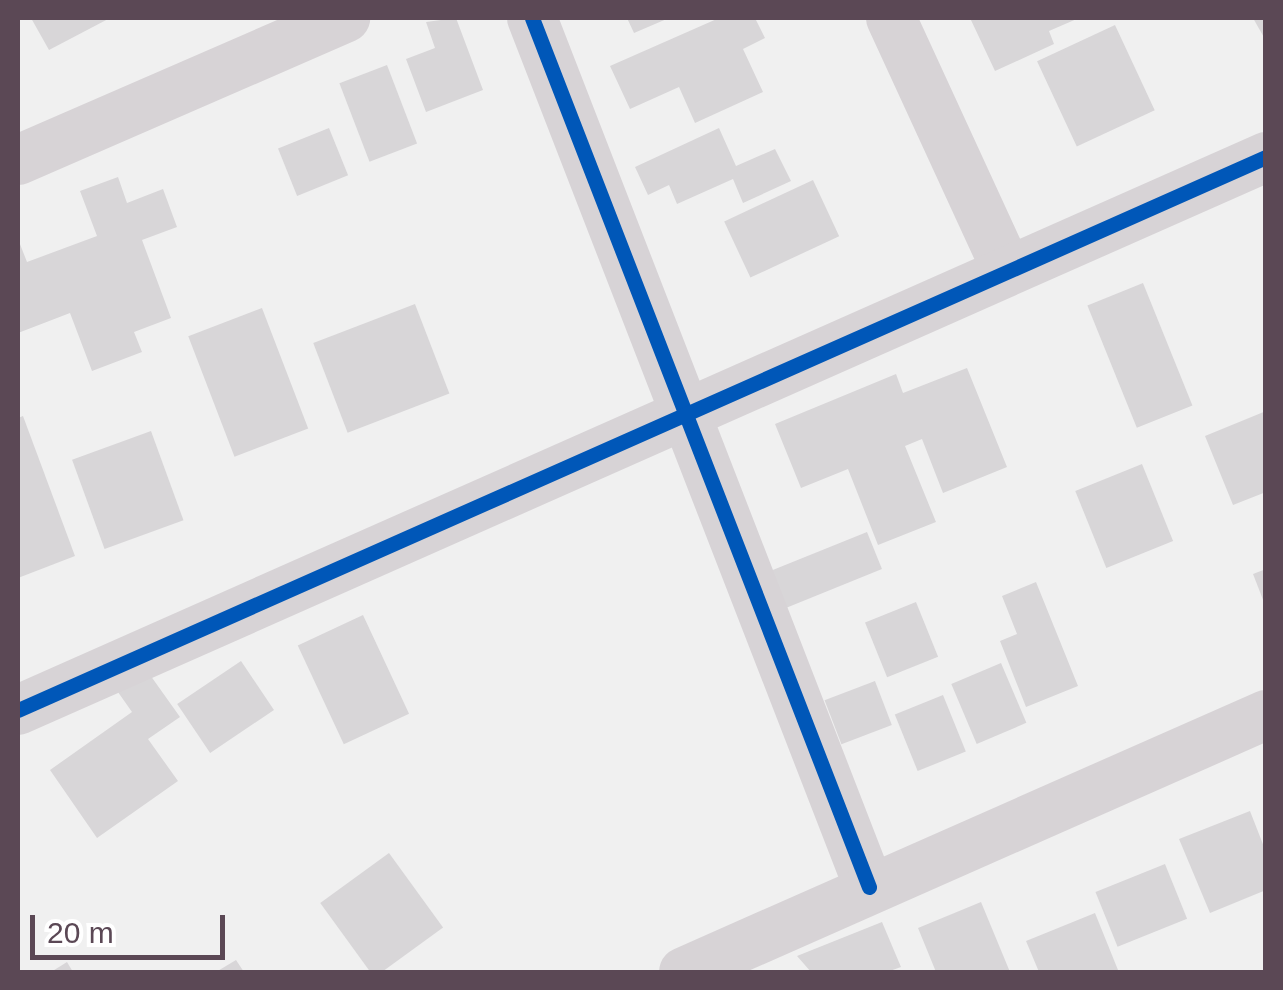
<!DOCTYPE html>
<html>
<head>
<meta charset="utf-8">
<style>
  body { margin:0 }
  #map { position:relative; width:1283px; height:990px; overflow:hidden; background:#f0f0f0; font-family:Arial,sans-serif }
  div>[style] { position:absolute }
  [style*='--x'] { left:calc(var(--x)*1px); top:calc(var(--y)*1px); width:calc(var(--w)*1px); rotate:calc(var(--a)*1deg) }
  .building>* { inset:0; background:#d8d6d8; transform-origin:0 0 }
  .minor>* { height:50px; margin:-25px; padding:0 25px; transform-origin:25px; border-radius:25px; background:#d7d3d6 }
  .cycleway>* { height:15px; margin:-7.5px; padding:0 7.5px; transform-origin:7.5px; border-radius:7.5px; background:#0057b8 }
  span { translate:-50% -50%; white-space:nowrap; text-align:center; line-height:1.15; -webkit-text-stroke:10px #fff; paint-order:stroke }
  .frame { position:absolute; inset:0; border:20px solid #5b4855; pointer-events:none }
  .scale { position:absolute; left:30px; top:915px; width:195px; height:45px; box-sizing:border-box; border:5px solid #5b4855; border-top:0; padding-left:12px; font-size:30px; line-height:35px; white-space:nowrap; color:#5b4855; -webkit-text-stroke:8px #fff; paint-order:stroke }
</style>
</head>
<body>
<div id="map">
  <div class="building">
    <div style="clip-path:polygon(31px 18px,110px 18px,49px 50px)"></div>
    <div style="clip-path:polygon(456px 18px,483px 90px,426px 112px,406px 59px,435px 48px,426px 22px)"></div>
    <div style="clip-path:polygon(627px 18px,669px 18px,634px 33px)"></div>
    <div style="clip-path:polygon(719px 18px,755px 18px,765px 38px,743px 49px,763px 92px,695px 123px,679px 87px,630px 109px,610px 66px)"></div>
    <div style="clip-path:polygon(970px 18px,1079px 18px,1049px 31px,1054px 44px,995px 71px)"></div>
    <div style="clip-path:polygon(1253px 18px,1266px 18px,1266px 41px)"></div>
    <div style="left:1115px;top:25px;width:94px;height:86px;rotate:65deg"></div>
    <div style="left:387px;top:65px;width:84px;height:51px;rotate:69deg"></div>
    <div style="left:329px;top:128px;width:51px;height:55px;rotate:68deg"></div>
    <div style="clip-path:polygon(719px 128px,736px 166px,775px 149px,791px 181px,743px 203px,733px 179px,677px 204px,669px 185px,648px 195px,635px 167px)"></div>
    <div style="clip-path:polygon(118px 177px,127px 203px,163px 189px,177px 227px,142px 240px,171px 318px,134px 332px,142px 352px,92px 371px,70px 313px,18px 333px,18px 239px,27px 262px,97px 236px,80px 191px)"></div>
    <div style="left:813px;top:180px;width:62px;height:98px;rotate:65deg"></div>
    <div style="left:1143px;top:283px;width:132px;height:60px;rotate:68deg"></div>
    <div style="left:415px;top:304px;width:96px;height:109px;rotate:69deg"></div>
    <div style="left:262px;top:308px;width:129px;height:79px;rotate:69deg"></div>
    <div style="clip-path:polygon(967px 368px,1007px 467px,943px 493px,922px 439px,905px 446px,936px 522px,878px 545px,848px 469px,801px 488px,775px 424px,896px 374px,903px 393px)"></div>
    <div style="clip-path:polygon(1266px 411px,1266px 492px,1233px 505px,1205px 436px)"></div>
    <div style="clip-path:polygon(23px 416px,75px 556px,18px 578px,18px 418px)"></div>
    <div style="left:151px;top:431px;width:95px;height:84px;rotate:70deg"></div>
    <div style="left:1142px;top:464px;width:83px;height:72px;rotate:68deg"></div>
    <div style="left:867px;top:532px;width:40px;height:105px;rotate:68deg"></div>
    <div style="clip-path:polygon(1266px 569px,1266px 605px,1265px 605px,1253px 574px)"></div>
    <div style="clip-path:polygon(1036px 582px,1078px 686px,1026px 707px,1000px 641px,1017px 634px,1002px 596px)"></div>
    <div style="left:916px;top:602px;width:59px;height:55px;rotate:68deg"></div>
    <div style="left:363px;top:615px;width:109px;height:72px;rotate:65deg"></div>
    <div style="left:241px;top:661px;width:59px;height:77px;rotate:56deg"></div>
    <div style="left:1001px;top:663px;width:65px;height:54px;rotate:67deg"></div>
    <div style="clip-path:polygon(143px 665px,180px 717px,148px 739px,178px 781px,97px 838px,50px 770px,132px 712px,113px 685px)"></div>
    <div style="left:875px;top:681px;width:47px;height:54px;rotate:69deg"></div>
    <div style="left:943px;top:695px;width:61px;height:52px;rotate:68deg"></div>
    <div style="clip-path:polygon(1250px 811px,1266px 852px,1266px 890px,1210px 913px,1179px 839px)"></div>
    <div style="left:389px;top:853px;width:92px;height:85px;rotate:54deg"></div>
    <div style="left:1165px;top:864px;width:59px;height:75px;rotate:68deg"></div>
    <div style="clip-path:polygon(981px 902px,1010px 972px,936px 972px,918px 928px)"></div>
    <div style="clip-path:polygon(1095px 913px,1118px 970px,1039px 972px,1026px 941px)"></div>
    <div style="clip-path:polygon(882px 922px,901px 967px,887px 972px,811px 972px,797px 956px)"></div>
    <div style="clip-path:polygon(236px 960px,244px 972px,216px 972px)"></div>
    <div style="clip-path:polygon(67px 962px,73px 972px,51px 972px)"></div>
  </div>
  <div class="minor">
    <div style="--x:532;--y:18;--w:932;--a:68.8"></div>
    <div style="--x:891;--y:18;--w:273;--a:65.3"></div>
    <div style="--x:18;--y:160;--w:357;--a:-23.5"></div>
    <div style="--x:18;--y:710;--w:1365;--a:-23.9"></div>
    <div style="--x:684;--y:972;--w:636;--a:-23.83"></div>
  </div>
  <div class="cycleway">
    <div style="--x:532;--y:18;--w:932;--a:68.8"></div>
    <div style="--x:18;--y:710;--w:1365;--a:-23.9"></div>
  </div>
  <div class="frame"></div>
  <div class="scale">20 m</div>
</div>
</body>
</html>
